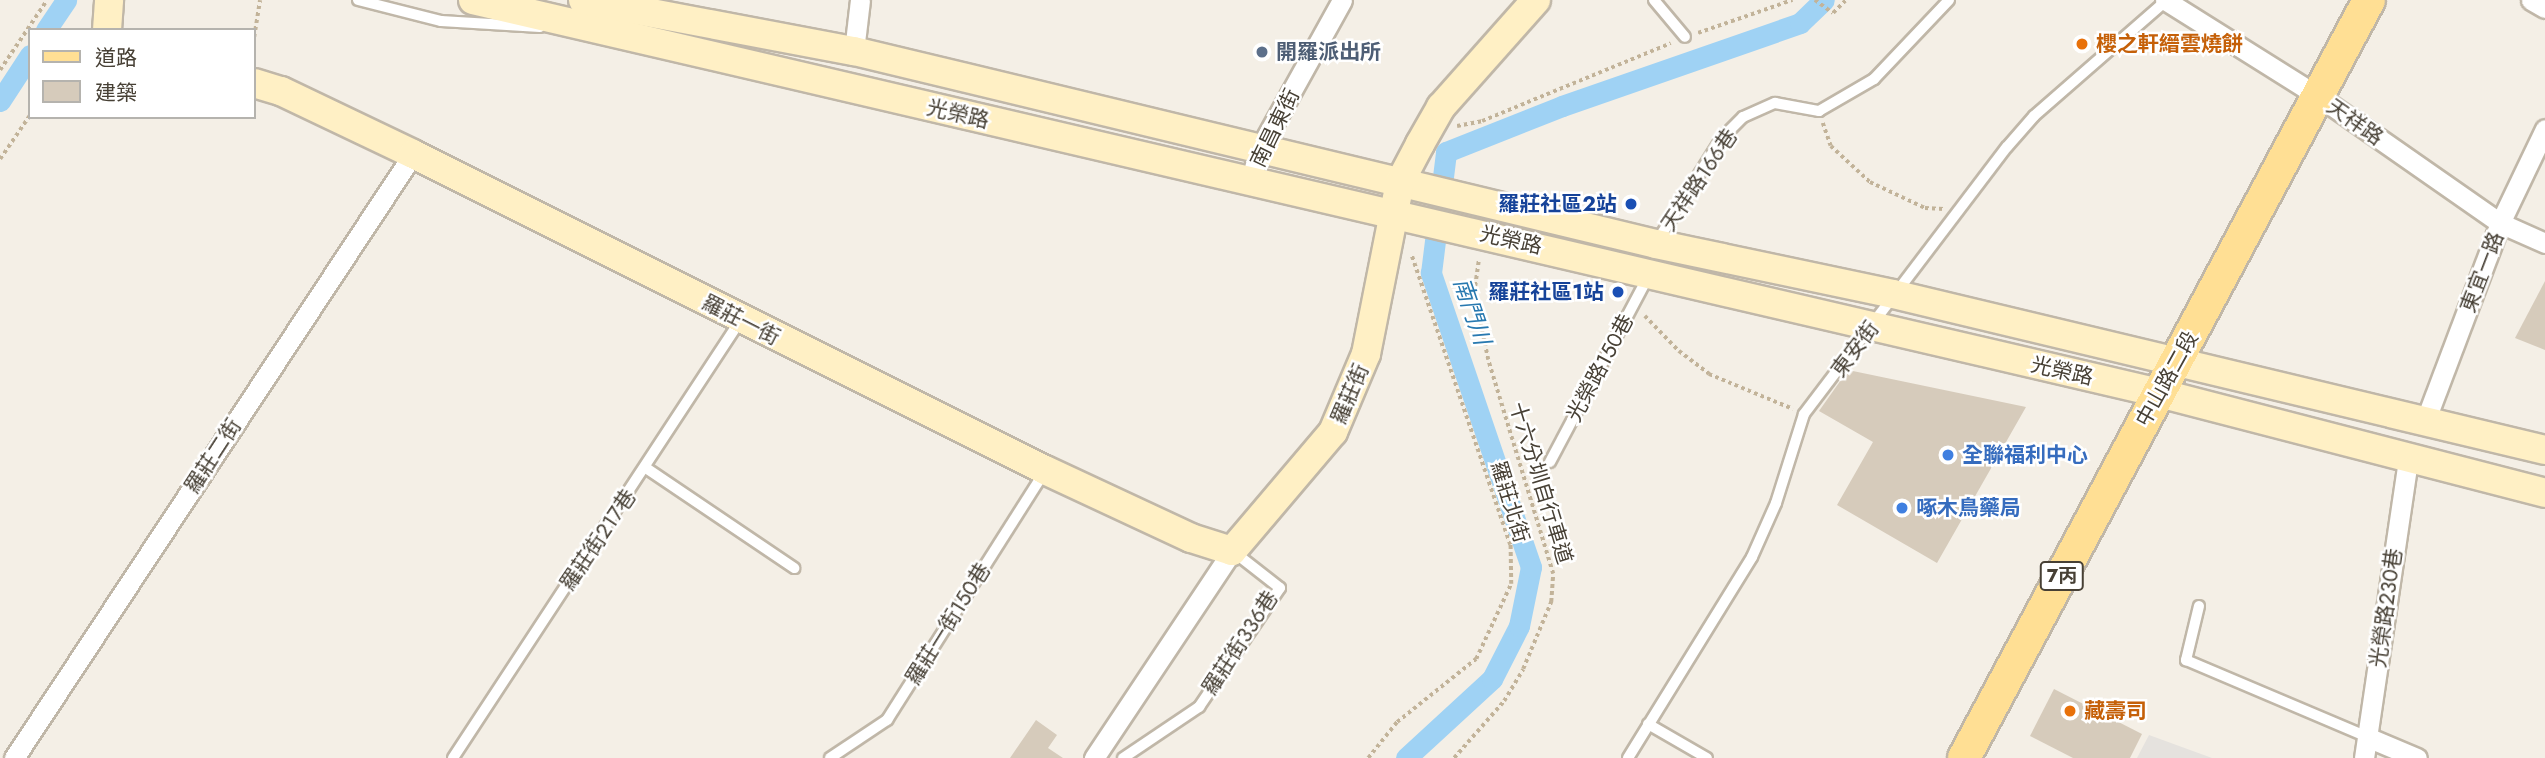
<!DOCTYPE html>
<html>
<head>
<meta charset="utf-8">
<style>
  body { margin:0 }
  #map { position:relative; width:2545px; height:758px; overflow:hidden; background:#f4efe6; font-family:Jost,"Noto Sans TC",sans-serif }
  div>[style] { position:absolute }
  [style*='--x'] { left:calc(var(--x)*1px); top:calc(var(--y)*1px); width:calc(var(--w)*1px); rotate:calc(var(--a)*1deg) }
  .parking>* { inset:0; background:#e5e2de }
  .canal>* { height:21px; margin:-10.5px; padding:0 10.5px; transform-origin:10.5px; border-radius:10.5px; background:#9fd2f4 }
  .building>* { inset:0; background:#d6cbbb }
  .path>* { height:3.5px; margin-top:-1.75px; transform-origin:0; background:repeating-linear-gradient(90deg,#c2b399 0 3.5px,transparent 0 7px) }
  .roads { filter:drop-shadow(2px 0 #c0b7a8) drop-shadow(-2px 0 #c0b7a8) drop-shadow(0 2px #c0b7a8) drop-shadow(0 -2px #c0b7a8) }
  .lane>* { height:10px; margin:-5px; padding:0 5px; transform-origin:5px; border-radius:5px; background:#fff }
  .street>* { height:19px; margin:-9.5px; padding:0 9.5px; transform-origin:9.5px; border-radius:9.5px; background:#fff }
  .secondary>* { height:28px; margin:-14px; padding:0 14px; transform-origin:14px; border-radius:14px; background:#fff0c5 }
  .primary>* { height:32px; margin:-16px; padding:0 16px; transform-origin:16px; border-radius:16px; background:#ffdf94 }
  .dots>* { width:19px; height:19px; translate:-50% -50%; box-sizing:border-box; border:4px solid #fff; border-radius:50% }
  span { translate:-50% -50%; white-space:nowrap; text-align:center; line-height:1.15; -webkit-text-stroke:5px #fff; paint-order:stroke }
  .shield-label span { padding:2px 5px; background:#fff; border:2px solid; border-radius:5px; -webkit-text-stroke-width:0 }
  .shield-label { font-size:19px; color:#474035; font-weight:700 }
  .food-label { font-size:21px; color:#c56008; font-weight:700 }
  .left { translate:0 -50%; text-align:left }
  .service-label { font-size:21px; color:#4e5e75; font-weight:700 }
  .street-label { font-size:21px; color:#474035 }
  .transit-label { font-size:21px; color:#164399; font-weight:700 }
  .right { translate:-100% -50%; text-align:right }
  .shop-label { font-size:21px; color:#366cbe; font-weight:700 }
  .water-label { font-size:23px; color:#2879b0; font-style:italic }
  .legend { position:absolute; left:28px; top:28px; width:228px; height:91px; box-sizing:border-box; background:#fff; border:2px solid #b5b3ae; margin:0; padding:9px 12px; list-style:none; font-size:21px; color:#474035 }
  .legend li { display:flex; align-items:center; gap:14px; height:35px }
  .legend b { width:35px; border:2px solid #b5b3ae }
</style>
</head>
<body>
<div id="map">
  <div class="parking">
    <div style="clip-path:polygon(2149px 735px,2212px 758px,2137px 758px)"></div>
  </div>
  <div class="canal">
    <div style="--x:46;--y:30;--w:36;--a:-56"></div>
    <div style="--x:0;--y:101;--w:55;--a:-56.9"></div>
    <div style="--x:1406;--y:758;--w:117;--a:-42.6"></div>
    <div style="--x:1492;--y:679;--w:59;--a:-63"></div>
    <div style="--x:1519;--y:626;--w:60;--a:-78.5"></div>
    <div style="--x:1531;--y:567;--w:311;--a:-108.8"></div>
    <div style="--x:1431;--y:273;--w:122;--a:-82.9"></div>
    <div style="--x:1446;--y:152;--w:125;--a:-21.6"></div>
    <div style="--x:1562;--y:106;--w:252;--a:-19.2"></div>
    <div style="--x:1800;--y:23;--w:33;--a:-44"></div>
  </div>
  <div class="building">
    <div style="clip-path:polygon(2545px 281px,2545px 350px,2515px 338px)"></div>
    <div style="clip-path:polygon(1848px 370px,2026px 407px,1937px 563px,1837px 505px,1873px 442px,1819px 411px)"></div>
    <div style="clip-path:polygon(2054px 689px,2142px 734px,2130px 758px,2073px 758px,2030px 736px)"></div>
    <div style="clip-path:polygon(1036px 720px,1057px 735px,1048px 748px,1063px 758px,1010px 758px)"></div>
  </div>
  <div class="path">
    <div style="--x:1815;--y:0;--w:22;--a:36"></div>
    <div style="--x:1833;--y:13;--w:18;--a:-45"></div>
    <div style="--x:1698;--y:33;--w:100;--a:-19.3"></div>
    <div style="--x:254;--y:37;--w:37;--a:-81"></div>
    <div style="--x:0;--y:70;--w:84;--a:-56.1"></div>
    <div style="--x:1823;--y:123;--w:24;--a:71"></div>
    <div style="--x:1831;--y:146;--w:53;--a:42.7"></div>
    <div style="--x:1870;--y:182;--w:61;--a:25.3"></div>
    <div style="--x:1925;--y:208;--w:19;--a:3"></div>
    <div style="--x:1457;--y:126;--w:25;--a:-11"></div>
    <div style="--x:1482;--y:121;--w:204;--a:-22.4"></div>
    <div style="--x:0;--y:159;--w:53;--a:-55.7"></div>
    <div style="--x:1645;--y:316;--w:49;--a:45.8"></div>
    <div style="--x:1679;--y:351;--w:38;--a:37"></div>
    <div style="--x:1709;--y:374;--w:91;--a:22.6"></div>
    <div style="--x:1368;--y:758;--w:46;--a:-51.1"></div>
    <div style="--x:1397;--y:722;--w:101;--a:-38.6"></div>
    <div style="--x:1476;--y:659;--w:83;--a:-65"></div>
    <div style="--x:1511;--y:584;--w:39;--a:-91"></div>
    <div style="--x:1510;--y:545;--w:306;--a:-108.8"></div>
    <div style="--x:1454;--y:758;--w:76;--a:-48.7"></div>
    <div style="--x:1504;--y:701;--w:37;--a:-59"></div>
    <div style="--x:1523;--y:669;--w:73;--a:-67.3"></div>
    <div style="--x:1551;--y:602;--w:28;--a:-86"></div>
    <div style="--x:1553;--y:574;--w:224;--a:-106.9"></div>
    <div style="--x:1488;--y:360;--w:68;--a:-101.8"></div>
    <div style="--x:1474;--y:293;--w:34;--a:-82"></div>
  </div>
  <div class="roads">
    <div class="lane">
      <div style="--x:358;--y:0;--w:86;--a:14.2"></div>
      <div style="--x:441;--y:21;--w:99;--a:3.5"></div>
      <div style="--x:1654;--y:0;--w:48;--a:50"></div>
      <div style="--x:1658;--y:240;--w:119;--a:-58"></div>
      <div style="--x:1721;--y:139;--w:31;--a:-45"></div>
      <div style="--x:1743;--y:117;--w:35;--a:-24"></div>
      <div style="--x:1775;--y:103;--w:45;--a:10.3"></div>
      <div style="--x:1819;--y:111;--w:64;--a:-30.2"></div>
      <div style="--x:1874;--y:79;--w:109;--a:-46.5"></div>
      <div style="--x:1550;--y:462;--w:209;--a:-62.1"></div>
      <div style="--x:646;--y:468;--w:179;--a:34"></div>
      <div style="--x:2199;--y:606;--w:56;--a:103.5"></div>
      <div style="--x:2186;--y:660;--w:197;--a:23"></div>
      <div style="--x:1648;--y:724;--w:68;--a:30"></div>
      <div style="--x:453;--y:758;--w:523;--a:-56.71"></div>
      <div style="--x:830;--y:758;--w:69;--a:-33.7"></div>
      <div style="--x:887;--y:720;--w:291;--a:-57.6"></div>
      <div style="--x:1123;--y:758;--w:92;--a:-33.9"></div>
      <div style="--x:1199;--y:707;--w:144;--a:-55.8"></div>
      <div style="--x:1280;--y:588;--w:58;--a:-142"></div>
      <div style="--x:1628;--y:758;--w:236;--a:-58.3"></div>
      <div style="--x:1752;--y:557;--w:59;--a:-66"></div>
      <div style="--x:1776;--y:503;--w:93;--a:-72.5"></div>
      <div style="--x:1804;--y:414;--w:335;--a:-52.8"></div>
      <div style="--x:2007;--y:147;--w:41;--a:-48.9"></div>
      <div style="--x:2034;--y:116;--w:176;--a:-41.1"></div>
    </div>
    <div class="street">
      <div style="--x:2165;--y:0;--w:181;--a:32.1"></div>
      <div style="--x:2318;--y:96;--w:222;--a:34.9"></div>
      <div style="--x:2500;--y:223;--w:49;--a:24"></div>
      <div style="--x:2531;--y:0;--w:16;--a:30"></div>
      <div style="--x:854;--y:51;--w:51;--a:-83.3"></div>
      <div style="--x:1250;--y:183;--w:34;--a:-75"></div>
      <div style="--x:1259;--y:150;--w:171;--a:-61"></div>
      <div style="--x:2426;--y:419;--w:210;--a:-69.3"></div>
      <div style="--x:2500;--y:223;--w:104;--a:-64.4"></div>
      <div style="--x:2367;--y:737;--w:54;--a:22.8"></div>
      <div style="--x:14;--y:758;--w:724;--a:-56.55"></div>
      <div style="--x:1094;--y:758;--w:249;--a:-56.3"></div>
      <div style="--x:2364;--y:758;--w:302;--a:-81.6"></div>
    </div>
    <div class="secondary">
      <div style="--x:473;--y:0;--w:1731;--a:13.12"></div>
      <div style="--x:2159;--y:393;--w:399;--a:14.5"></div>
      <div style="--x:583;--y:0;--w:276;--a:10.7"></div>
      <div style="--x:854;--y:51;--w:825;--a:13.53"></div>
      <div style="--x:1656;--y:244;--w:242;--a:11.9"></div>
      <div style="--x:1893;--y:294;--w:670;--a:13.46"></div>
      <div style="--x:107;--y:30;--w:30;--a:-86"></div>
      <div style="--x:254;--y:83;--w:28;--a:17"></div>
      <div style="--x:281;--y:91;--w:146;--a:25.5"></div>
      <div style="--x:413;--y:154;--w:707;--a:26.57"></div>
      <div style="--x:1045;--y:470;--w:161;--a:25"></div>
      <div style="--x:1191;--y:538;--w:43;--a:17.6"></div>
      <div style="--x:1232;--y:551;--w:156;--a:-49.7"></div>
      <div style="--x:1333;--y:432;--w:85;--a:-67.1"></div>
      <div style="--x:1366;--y:354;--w:175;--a:-78.8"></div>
      <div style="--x:1400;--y:182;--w:43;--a:-62.2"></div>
      <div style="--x:1420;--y:144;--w:43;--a:-60.4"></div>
      <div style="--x:1441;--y:107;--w:143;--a:-48.4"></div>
    </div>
    <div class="primary">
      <div style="--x:1964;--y:758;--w:859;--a:-61.88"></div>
    </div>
  </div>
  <div class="dots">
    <div style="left:2082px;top:44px;background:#e8710a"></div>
    <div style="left:1262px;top:52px;background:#5c6f8a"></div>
    <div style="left:1631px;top:204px;background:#1a4fb4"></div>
    <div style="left:1618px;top:292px;background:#1a4fb4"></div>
    <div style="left:1948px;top:455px;background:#3f7fe0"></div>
    <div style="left:1902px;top:508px;background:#3f7fe0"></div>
    <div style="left:2070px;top:711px;background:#e8710a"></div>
  </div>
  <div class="shield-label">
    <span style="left:2062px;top:576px">7丙</span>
  </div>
  <div class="food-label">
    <span class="left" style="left:2096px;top:44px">櫻之軒縉雲燒餅</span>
    <span class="left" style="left:2084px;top:711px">藏壽司</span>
  </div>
  <div class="service-label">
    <span class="left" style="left:1276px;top:52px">開羅派出所</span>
  </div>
  <div class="street-label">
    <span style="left:958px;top:114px;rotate:13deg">光榮路</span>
    <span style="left:2355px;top:122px;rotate:35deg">天祥路</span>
    <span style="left:1275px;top:128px;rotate:-64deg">南昌東街</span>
    <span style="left:1699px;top:180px;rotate:-56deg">天祥路166巷</span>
    <span style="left:1511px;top:240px;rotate:13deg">光榮路</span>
    <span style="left:2482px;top:272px;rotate:-69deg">東宜一路</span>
    <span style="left:741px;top:320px;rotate:27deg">羅莊一街</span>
    <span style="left:1855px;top:349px;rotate:-53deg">東安街</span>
    <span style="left:1600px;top:368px;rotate:-62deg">光榮路150巷</span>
    <span style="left:2062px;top:371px;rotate:13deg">光榮路</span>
    <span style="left:2167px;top:379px;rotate:-61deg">中山路二段</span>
    <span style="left:1350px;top:394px;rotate:-67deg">羅莊街</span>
    <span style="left:213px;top:456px;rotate:-57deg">羅莊二街</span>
    <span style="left:1541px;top:483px;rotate:73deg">十六分圳自行車道</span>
    <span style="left:1510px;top:502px;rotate:73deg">羅莊北街</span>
    <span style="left:598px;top:540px;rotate:-56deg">羅莊街217巷</span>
    <span style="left:2386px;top:608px;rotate:-82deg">光榮路230巷</span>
    <span style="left:948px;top:624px;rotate:-58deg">羅莊一街150巷</span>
    <span style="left:1240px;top:643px;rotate:-57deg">羅莊街336巷</span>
  </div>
  <div class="transit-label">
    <span class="right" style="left:1617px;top:204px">羅莊社區2站</span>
    <span class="right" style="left:1604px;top:292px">羅莊社區1站</span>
  </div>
  <div class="shop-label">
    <span class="left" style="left:1962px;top:455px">全聯福利中心</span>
    <span class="left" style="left:1916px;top:508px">啄木鳥藥局</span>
  </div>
  <div class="water-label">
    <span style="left:1472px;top:311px;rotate:71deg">南門川</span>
  </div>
  <ul class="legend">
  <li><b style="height:9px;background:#ffdf94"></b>道路</li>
  <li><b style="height:19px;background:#d6cbbb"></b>建築</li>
  </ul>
</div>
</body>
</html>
